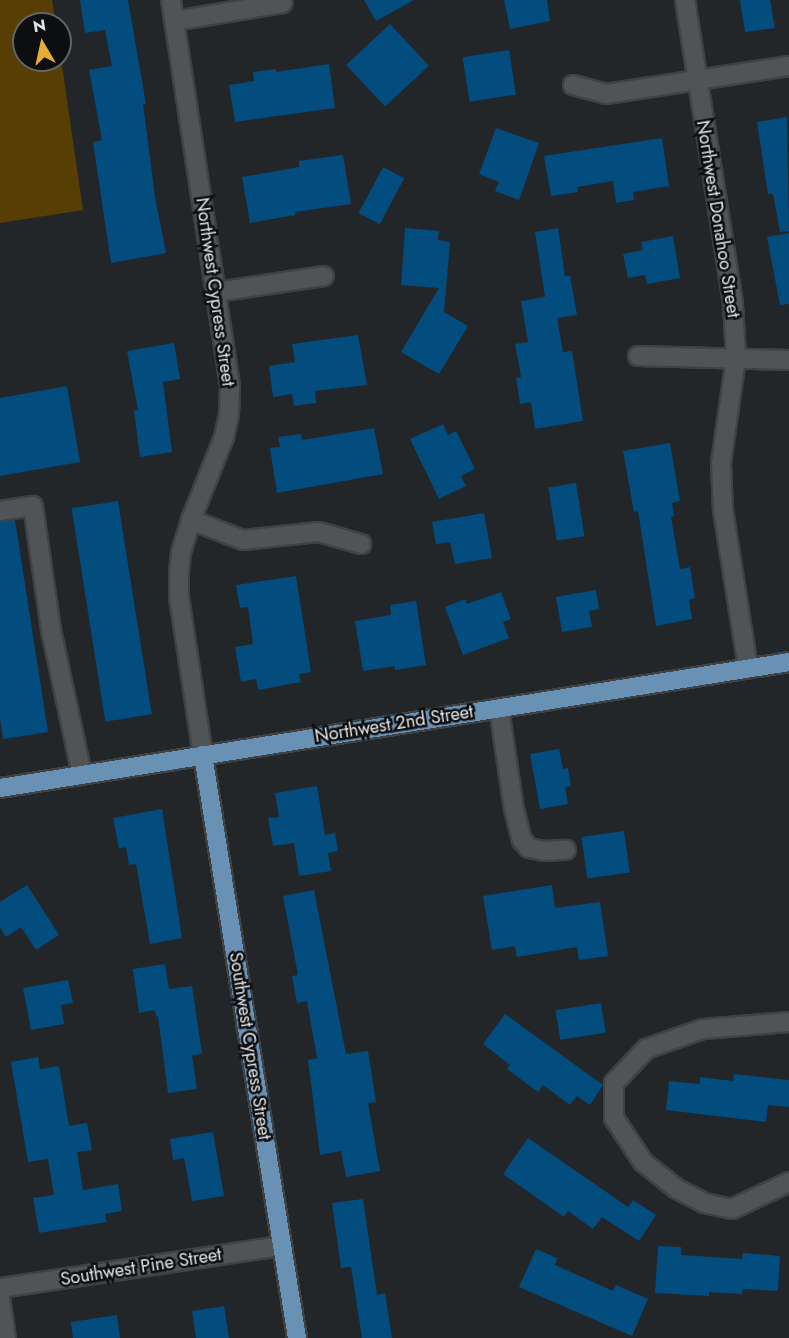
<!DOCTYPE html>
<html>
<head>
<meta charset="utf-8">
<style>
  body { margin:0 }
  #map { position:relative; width:789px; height:1338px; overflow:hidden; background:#222629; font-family:Jost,sans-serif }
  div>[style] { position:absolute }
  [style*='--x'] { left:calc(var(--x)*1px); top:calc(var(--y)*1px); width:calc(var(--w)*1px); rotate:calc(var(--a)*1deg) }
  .green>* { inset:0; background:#573e02 }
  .building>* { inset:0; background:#024c7e; transform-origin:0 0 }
  .roads { filter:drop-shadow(2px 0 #3f4245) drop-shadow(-2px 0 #3f4245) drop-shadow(0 2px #3f4245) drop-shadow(0 -2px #3f4245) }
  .minor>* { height:18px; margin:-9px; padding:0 9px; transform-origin:9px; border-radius:9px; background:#505457 }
  .major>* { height:18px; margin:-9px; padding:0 9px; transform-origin:9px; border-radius:9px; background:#6991b4 }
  span { translate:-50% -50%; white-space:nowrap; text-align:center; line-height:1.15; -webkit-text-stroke:5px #0d0e10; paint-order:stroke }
  .street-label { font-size:18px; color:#e2e4e7 }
  .north { position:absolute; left:12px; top:12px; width:60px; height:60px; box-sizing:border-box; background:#0d0e10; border:2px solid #626466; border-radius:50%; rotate:351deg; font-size:16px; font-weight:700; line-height:24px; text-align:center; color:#e2e4e7 }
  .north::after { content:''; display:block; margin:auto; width:21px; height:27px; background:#e5ad36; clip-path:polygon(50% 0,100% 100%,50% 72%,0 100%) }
</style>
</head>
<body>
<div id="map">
  <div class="green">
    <div style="clip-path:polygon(0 0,52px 0,56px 24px,24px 24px,24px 60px,60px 60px,60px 52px,83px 210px,0 223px)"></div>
  </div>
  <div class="building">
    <div style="clip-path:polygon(80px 0,128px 0,146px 104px,143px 104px,155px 197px,166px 253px,111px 263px,93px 142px,102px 140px,89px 70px,112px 66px,105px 30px,85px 33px)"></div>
    <div style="clip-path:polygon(364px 0,414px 0,376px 21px)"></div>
    <div style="clip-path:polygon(504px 0,547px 0,550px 21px,510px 29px)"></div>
    <div style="clip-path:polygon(740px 0,770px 0,775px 28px,745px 32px)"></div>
    <div style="left:390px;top:24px;width:57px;height:60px;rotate:47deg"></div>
    <div style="left:509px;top:50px;width:45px;height:47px;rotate:81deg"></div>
    <div style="clip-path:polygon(329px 64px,335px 108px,235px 122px,229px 85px,254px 81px,253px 72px,276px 69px,276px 72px)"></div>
    <div style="clip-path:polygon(787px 117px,789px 231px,780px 232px,773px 194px,768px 194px,757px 122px)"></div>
    <div style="clip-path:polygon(496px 128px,539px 143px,519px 200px,495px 191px,499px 182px,479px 174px)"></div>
    <div style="clip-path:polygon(662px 138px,669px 186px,633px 192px,634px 200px,616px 203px,613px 181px,577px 187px,578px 192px,551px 196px,544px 156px)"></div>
    <div style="clip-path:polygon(343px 155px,351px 204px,295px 212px,295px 215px,250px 223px,242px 177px,299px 167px,299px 161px)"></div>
    <div style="left:383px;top:167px;width:24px;height:52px;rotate:28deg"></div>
    <div style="clip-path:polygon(405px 228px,439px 231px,438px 240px,450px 242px,444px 312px,468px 326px,439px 374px,401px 352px,439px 288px,401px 285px)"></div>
    <div style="clip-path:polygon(558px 228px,565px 276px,570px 276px,577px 315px,557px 318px,563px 352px,572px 351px,583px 421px,535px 429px,531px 402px,520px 404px,516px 378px,521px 377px,515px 344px,528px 342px,521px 301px,545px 297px,535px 232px)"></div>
    <div style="clip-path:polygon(789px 233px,789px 304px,780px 305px,767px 237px)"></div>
    <div style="clip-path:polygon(673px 236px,680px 278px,647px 284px,645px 275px,628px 278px,623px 254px,643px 250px,641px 242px)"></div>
    <div style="clip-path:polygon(358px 335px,367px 385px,315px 391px,316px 403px,294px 406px,292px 394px,273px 397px,269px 366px,295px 362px,292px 344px)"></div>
    <div style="clip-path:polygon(174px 343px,180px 379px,163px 382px,172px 452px,140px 457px,134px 410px,138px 410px,127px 351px)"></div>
    <div style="clip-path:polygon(67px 386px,80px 462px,0 476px,0 398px)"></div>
    <div style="clip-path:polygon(443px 424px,448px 435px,456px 431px,475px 469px,461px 476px,466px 486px,439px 499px,410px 439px)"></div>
    <div style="clip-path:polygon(374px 428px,383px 474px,277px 493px,270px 448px,280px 447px,278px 437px,301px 434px,302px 440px)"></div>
    <div style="clip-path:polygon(670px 443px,680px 501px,672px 503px,674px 516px,671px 517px,680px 569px,690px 567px,695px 598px,689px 600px,692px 619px,656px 626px,638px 511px,634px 512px,623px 451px)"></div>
    <div style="left:576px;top:483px;width:54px;height:28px;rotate:81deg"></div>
    <div style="left:118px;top:501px;width:216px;height:47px;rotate:81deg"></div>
    <div style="clip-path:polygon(484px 513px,492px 558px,455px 564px,450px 542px,436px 544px,432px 522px)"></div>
    <div style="clip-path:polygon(15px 520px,48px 732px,3px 739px,0 718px,0 522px)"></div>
    <div style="clip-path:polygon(296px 576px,311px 672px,299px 674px,301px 682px,258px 690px,256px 679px,241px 682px,235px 647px,253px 644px,248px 607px,240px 608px,236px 585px)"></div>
    <div style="clip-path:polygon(596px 590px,599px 609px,589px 611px,592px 627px,562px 632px,556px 597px)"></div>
    <div style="clip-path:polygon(501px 592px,511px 619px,503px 622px,509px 638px,463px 655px,445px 607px,465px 599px,467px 604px)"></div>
    <div style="clip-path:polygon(416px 601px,426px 665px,395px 670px,395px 666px,363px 671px,355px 621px,391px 615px,390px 605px)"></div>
    <div style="clip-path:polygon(559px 749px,563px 769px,568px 768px,571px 786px,565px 787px,568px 804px,540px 809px,530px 754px)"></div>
    <div style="clip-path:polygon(317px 786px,325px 835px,335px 833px,338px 851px,328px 853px,331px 871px,299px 876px,294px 843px,273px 846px,268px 818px,279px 817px,275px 793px)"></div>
    <div style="clip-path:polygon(162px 809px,182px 938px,150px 944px,136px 864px,129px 865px,126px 847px,119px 849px,113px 818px)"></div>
    <div style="left:624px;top:831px;width:42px;height:43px;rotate:82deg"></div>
    <div style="clip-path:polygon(27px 885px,59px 935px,36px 950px,21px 927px,6px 937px,0 927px,0 902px)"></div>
    <div style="clip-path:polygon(552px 885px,555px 908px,600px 902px,608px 956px,579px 960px,577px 947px,517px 957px,515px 946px,492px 950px,483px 896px)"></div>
    <div style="clip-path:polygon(314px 890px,346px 1054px,368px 1051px,376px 1102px,368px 1103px,380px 1171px,346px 1177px,341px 1151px,320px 1155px,308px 1060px,317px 1058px,307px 1001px,297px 1003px,292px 976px,298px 975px,283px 896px)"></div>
    <div style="clip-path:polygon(165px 964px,169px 989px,192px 986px,202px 1054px,192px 1055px,197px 1089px,168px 1093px,158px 1016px,156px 1017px,155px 1010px,139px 1013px,133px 969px)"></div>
    <div style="clip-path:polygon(68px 980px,73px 1003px,61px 1005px,64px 1024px,31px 1030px,23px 988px)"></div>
    <div style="left:601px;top:1003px;width:30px;height:46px;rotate:81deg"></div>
    <div style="clip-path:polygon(505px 1014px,603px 1085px,590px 1105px,577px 1096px,570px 1105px,543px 1085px,538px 1092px,507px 1069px,510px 1065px,483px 1044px)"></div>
    <div style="clip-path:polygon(38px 1057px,40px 1069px,59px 1066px,69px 1126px,87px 1123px,92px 1150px,77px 1152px,83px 1190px,118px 1184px,122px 1211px,105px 1214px,107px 1222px,39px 1233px,33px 1198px,54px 1195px,48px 1159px,28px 1162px,11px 1062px)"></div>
    <div style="clip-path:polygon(734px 1074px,789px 1080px,789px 1107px,768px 1105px,766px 1122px,666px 1110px,669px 1081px,700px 1084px,700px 1077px,733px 1081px)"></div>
    <div style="clip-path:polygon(213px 1132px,224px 1196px,192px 1201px,184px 1158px,173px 1160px,170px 1139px)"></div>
    <div style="clip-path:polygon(528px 1138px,628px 1207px,633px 1200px,656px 1215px,639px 1241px,602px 1217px,593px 1229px,568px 1211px,564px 1217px,503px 1174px)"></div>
    <div style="clip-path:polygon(363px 1199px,377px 1295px,385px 1293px,392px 1338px,362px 1338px,351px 1267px,341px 1268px,332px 1203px)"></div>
    <div style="clip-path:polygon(658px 1246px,681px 1247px,681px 1255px,742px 1259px,743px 1253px,780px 1256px,778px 1291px,743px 1289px,742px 1294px,709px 1292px,709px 1296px,655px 1293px)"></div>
    <div style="clip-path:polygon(536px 1249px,557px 1258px,555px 1265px,613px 1291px,616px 1285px,648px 1299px,632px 1336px,519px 1287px)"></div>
    <div style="clip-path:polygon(224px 1306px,229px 1338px,196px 1338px,192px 1311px)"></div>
    <div style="clip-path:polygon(117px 1315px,120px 1338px,73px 1338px,71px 1322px)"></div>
  </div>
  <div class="roads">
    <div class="minor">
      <div style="--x:171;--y:0;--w:391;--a:81.3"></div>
      <div style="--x:230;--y:387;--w:27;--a:92"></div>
      <div style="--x:229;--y:414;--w:24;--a:102"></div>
      <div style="--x:224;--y:437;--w:89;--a:111.7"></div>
      <div style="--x:191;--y:520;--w:34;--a:107"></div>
      <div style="--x:181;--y:553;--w:18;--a:96"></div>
      <div style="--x:179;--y:571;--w:26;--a:90"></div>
      <div style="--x:179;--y:597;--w:160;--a:81.4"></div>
      <div style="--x:685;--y:0;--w:308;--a:81"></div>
      <div style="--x:733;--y:304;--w:54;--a:86.8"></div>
      <div style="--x:736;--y:358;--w:106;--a:98.1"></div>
      <div style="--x:721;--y:463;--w:47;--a:87.6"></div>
      <div style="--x:723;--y:510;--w:160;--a:81"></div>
      <div style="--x:175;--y:21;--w:109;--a:-9.5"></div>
      <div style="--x:573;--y:85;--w:34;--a:15"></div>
      <div style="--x:606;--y:94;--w:185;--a:-8.7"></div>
      <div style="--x:216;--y:292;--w:109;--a:-8.4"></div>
      <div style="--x:638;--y:356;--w:151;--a:1.5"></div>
      <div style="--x:0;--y:511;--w:33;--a:-9"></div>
      <div style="--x:33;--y:506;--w:125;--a:81.7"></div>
      <div style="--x:51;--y:630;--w:148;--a:77.9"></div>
      <div style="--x:191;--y:520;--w:56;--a:21"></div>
      <div style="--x:243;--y:540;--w:76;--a:-6"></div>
      <div style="--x:319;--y:532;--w:44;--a:15.9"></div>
      <div style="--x:499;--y:708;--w:102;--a:81.6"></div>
      <div style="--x:514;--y:809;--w:32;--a:76"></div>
      <div style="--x:522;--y:840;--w:11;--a:49"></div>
      <div style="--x:529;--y:848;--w:15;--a:11"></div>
      <div style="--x:544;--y:851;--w:22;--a:-3"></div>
      <div style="--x:789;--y:1022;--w:86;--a:175.3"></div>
      <div style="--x:703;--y:1029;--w:60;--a:160.7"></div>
      <div style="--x:646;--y:1049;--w:47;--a:133.3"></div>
      <div style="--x:614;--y:1083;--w:35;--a:90"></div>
      <div style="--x:614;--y:1118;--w:53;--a:56.6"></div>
      <div style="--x:643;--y:1162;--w:43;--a:38.5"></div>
      <div style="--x:677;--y:1189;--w:30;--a:27"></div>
      <div style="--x:704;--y:1203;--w:29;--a:12"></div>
      <div style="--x:732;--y:1209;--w:63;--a:-25.3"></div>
      <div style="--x:0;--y:1288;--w:284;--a:-8.5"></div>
      <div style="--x:0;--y:1298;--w:40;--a:81.5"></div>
    </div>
    <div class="major">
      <div style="--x:203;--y:755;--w:591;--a:80.84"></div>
      <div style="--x:0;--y:788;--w:799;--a:-9.07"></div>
    </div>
  </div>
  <div class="street-label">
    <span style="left:718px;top:219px;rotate:81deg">Northwest Donahoo Street</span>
    <span style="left:215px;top:292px;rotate:82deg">Northwest Cypress Street</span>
    <span style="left:394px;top:724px;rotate:-9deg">Northwest 2nd Street</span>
    <span style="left:250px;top:1046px;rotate:81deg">Southwest Cypress Street</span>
    <span style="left:141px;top:1267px;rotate:-9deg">Southwest Pine Street</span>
  </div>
  <div class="north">N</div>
</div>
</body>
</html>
